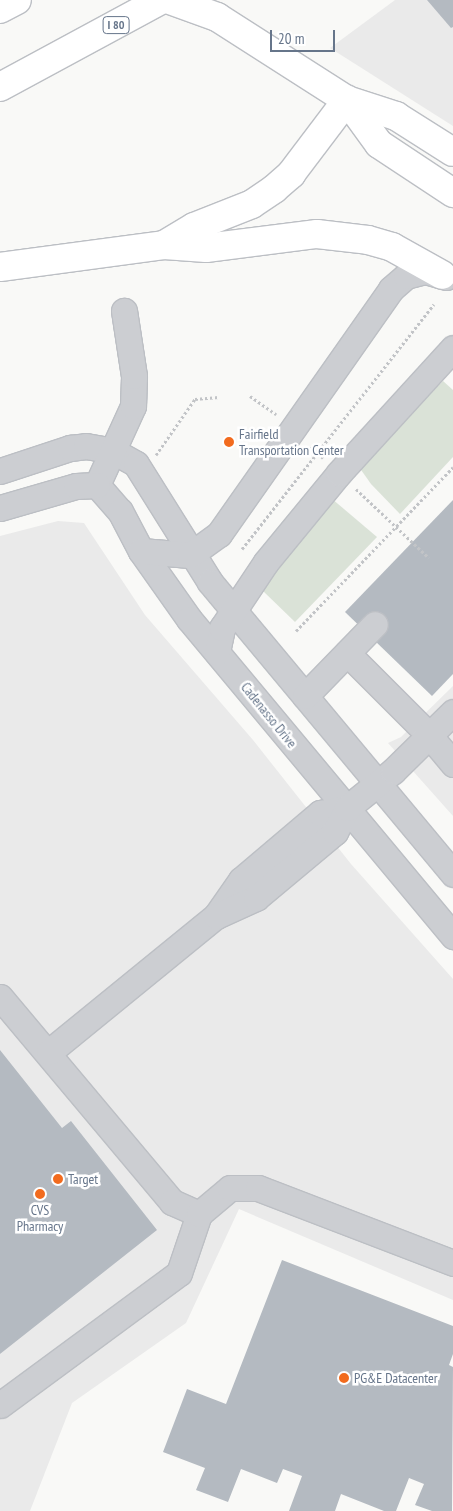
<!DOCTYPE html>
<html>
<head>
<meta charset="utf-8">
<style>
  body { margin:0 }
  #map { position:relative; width:453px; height:1511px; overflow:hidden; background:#f9f9f7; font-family:"PT Sans Narrow",sans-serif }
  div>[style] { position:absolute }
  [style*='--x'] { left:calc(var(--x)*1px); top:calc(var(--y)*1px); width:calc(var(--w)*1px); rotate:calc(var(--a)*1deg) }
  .built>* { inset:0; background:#eaeaea }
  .green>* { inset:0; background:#dae2d7 }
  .building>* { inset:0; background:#b4bac1 }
  .path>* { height:3px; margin-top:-1.5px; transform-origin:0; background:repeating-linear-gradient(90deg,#c2c4c7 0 2.5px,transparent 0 5px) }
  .roads { filter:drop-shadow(1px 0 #bcbfc4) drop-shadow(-1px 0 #bcbfc4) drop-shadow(0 1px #bcbfc4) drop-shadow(0 -1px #bcbfc4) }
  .minor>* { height:25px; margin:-12.5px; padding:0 12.5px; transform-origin:12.5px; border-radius:12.5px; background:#ccced2 }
  .major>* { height:28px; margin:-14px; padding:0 14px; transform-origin:14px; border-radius:14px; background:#fff }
  .highway>* { height:28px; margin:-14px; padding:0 14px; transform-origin:14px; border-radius:14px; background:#fff }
  .dots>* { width:14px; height:14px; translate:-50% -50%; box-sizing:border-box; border:2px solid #fff; border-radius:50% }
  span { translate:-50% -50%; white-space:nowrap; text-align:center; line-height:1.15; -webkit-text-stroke:5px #fff; paint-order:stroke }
  .shield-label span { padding:1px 4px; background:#fff; border:1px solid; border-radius:4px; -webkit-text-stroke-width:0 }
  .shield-label { font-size:12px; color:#66758a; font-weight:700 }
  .poi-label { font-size:14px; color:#66758a }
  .left { translate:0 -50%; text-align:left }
  .street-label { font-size:14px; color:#66758a }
  .scale { position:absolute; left:270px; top:30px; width:65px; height:22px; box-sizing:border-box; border:2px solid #66758a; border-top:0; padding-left:6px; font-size:15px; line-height:18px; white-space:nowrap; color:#66758a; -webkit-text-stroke:4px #fff; paint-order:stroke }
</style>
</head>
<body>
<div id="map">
  <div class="built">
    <div style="clip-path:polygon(395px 0,453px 0,453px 126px,330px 48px)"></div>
    <div style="clip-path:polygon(58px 521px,84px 523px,145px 615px,253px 740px,351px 864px,453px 979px,453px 1300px,239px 1209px,186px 1323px,72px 1403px,30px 1511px,0 1511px,0 536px)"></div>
    <div style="clip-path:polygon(453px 686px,453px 816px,388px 743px,401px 737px)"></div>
  </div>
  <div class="green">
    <div style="clip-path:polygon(443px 381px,453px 390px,453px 457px,400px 514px,371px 484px,359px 467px)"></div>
    <div style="clip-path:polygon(331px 498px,377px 537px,295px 622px,263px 591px,288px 552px)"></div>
  </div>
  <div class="building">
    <div style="clip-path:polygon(427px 0,453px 0,453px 27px,451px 28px)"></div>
    <div style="clip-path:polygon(453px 500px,453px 674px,432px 696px,345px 612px)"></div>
    <div style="clip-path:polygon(0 1050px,62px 1128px,71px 1121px,157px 1230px,0 1354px)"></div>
    <div style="clip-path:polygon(282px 1260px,453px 1326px,453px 1354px,449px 1365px,453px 1367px,452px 1511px,432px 1511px,415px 1505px,424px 1484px,409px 1478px,396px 1511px,384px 1511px,341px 1494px,335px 1511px,289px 1511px,302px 1476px,283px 1469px,277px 1483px,241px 1469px,228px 1502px,196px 1490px,205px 1468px,163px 1452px,187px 1389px,226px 1404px)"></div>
  </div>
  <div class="path">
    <div style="--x:250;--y:396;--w:32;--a:35"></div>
    <div style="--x:311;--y:446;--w:17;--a:45"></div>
    <div style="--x:156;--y:455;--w:68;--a:-55.1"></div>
    <div style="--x:195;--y:399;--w:24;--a:-5"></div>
    <div style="--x:356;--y:489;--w:100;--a:43.4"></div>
    <div style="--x:242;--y:549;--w:311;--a:-51.9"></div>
    <div style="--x:296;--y:631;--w:227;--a:-46.2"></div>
  </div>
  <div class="roads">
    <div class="minor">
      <div style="--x:0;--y:471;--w:74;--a:-18.2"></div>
      <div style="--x:70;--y:448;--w:16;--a:-7"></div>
      <div style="--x:86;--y:446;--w:27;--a:10"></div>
      <div style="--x:113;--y:451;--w:26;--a:29"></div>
      <div style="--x:136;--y:464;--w:139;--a:57.9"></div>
      <div style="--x:210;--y:582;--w:380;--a:50.2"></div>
      <div style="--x:97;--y:485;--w:35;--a:49"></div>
      <div style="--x:120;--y:511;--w:45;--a:62.3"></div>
      <div style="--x:141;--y:551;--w:83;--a:54.8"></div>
      <div style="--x:189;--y:619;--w:413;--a:50.2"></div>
      <div style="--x:97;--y:485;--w:87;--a:-65.5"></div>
      <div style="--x:133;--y:406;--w:30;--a:-88"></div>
      <div style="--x:134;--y:376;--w:66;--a:-98.7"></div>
      <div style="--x:0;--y:508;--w:79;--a:-16.1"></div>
      <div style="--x:76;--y:486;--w:21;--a:-3"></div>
      <div style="--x:141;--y:551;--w:49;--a:4.7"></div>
      <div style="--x:190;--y:555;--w:36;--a:-36"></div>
      <div style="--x:219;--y:534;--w:299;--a:-54.9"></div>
      <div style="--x:391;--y:289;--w:20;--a:-41"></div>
      <div style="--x:406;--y:276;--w:20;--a:-15"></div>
      <div style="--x:425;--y:271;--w:22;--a:16"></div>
      <div style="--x:217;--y:652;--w:25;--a:-78"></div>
      <div style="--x:222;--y:628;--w:79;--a:-56.3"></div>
      <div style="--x:266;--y:562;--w:115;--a:-50.6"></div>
      <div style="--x:339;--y:473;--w:169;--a:-47.6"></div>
      <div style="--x:347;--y:653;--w:116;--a:45"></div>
      <div style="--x:429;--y:735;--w:38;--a:50"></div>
      <div style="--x:305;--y:696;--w:100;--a:-45.8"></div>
      <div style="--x:216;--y:916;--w:44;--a:-55.2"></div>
      <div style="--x:241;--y:880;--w:104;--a:-40.3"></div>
      <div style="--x:320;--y:813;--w:27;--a:-10"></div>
      <div style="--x:0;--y:997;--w:268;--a:50"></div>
      <div style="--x:172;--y:1202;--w:30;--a:24"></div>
      <div style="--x:49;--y:1052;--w:215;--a:-39.2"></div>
      <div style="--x:216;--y:916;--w:44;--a:-24.2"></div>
      <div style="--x:256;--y:898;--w:103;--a:-39.9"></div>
      <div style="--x:335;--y:832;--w:27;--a:-63"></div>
      <div style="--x:347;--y:808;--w:59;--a:-38.8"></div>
      <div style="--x:393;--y:771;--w:84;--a:-44.5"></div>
      <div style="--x:0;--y:1405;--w:222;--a:-36.4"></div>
      <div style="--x:179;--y:1273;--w:62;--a:-71.3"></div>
      <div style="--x:199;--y:1214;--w:40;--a:-40"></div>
      <div style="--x:230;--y:1188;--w:28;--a:0"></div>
      <div style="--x:258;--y:1188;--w:209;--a:21"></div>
    </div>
    <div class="major">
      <div style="--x:170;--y:0;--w:50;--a:19.9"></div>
      <div style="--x:217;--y:17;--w:154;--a:32.6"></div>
      <div style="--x:347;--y:100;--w:52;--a:18.1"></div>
      <div style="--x:396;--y:116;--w:67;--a:32.3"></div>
      <div style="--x:347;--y:100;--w:54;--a:54"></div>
      <div style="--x:379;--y:144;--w:89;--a:33.5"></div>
    </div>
    <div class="highway">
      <div style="--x:0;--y:9;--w:19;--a:-28"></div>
      <div style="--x:0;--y:87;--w:183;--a:-28.4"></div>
      <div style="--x:164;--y:245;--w:35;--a:-31"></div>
      <div style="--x:194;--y:227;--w:62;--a:-21.6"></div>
      <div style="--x:252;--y:204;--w:27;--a:-34"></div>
      <div style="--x:274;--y:189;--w:23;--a:-41"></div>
      <div style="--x:291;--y:174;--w:93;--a:-52.9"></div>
      <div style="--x:0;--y:267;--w:165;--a:-7.6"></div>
      <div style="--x:164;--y:245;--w:42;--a:4.1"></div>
      <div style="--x:206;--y:248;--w:112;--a:-7.2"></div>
      <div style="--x:317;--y:234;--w:51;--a:6.7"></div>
      <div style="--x:368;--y:240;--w:25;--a:16"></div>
      <div style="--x:392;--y:247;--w:57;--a:29.2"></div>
    </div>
  </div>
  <div class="dots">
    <div style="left:229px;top:442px;background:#f26b1e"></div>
    <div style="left:58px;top:1179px;background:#f26b1e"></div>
    <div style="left:40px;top:1194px;background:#f26b1e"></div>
    <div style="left:344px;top:1378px;background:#f26b1e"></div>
  </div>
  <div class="shield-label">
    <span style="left:116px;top:25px">I 80</span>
  </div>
  <div class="poi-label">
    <span class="left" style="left:239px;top:442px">Fairfield<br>Transportation Center</span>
    <span class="left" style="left:68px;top:1179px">Target</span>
    <span style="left:40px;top:1218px">CVS<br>Pharmacy</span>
    <span class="left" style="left:354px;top:1378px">PG&amp;E Datacenter</span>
  </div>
  <div class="street-label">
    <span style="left:269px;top:715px;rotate:51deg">Cadenasso Drive</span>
  </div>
  <div class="scale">20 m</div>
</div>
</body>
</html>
